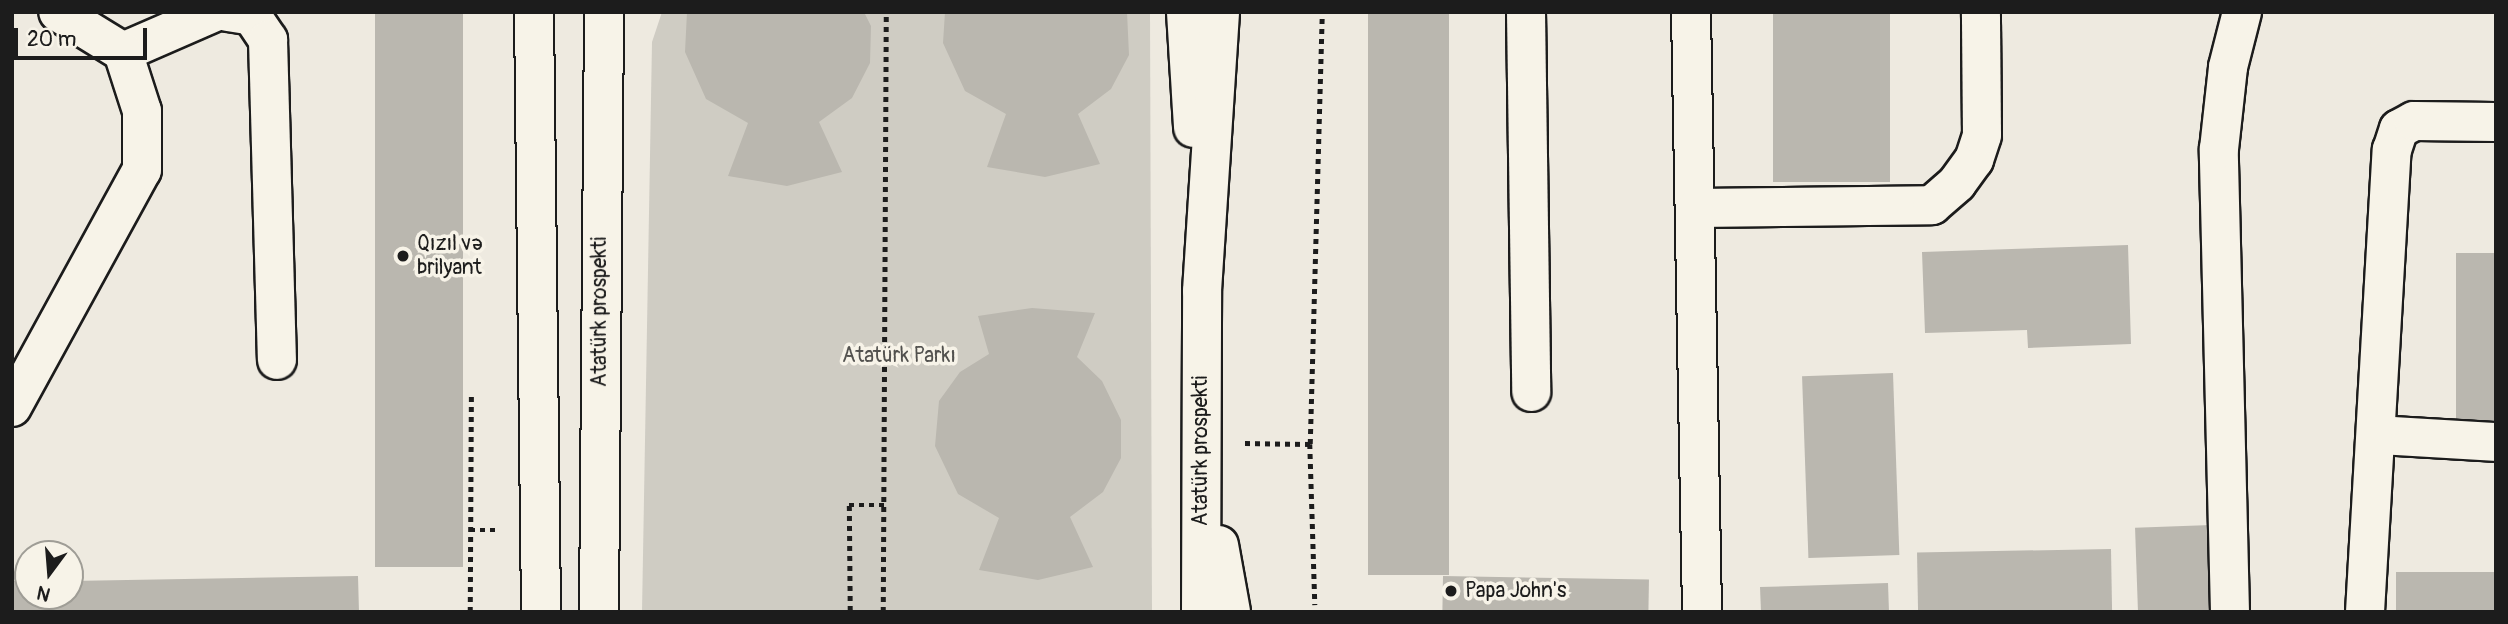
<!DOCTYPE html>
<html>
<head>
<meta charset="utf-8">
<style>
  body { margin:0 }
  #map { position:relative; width:2508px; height:624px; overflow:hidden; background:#eeeae0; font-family:Pangolin,sans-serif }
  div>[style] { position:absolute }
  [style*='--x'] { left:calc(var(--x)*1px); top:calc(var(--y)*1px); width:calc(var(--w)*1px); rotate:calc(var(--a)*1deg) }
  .green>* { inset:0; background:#cfccc3 }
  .building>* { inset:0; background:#bab7af; transform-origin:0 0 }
  .path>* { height:4.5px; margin-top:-2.25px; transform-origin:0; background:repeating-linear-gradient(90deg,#1c1c1c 0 5px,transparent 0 10px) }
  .roads { filter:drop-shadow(2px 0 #1c1c1c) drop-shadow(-2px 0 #1c1c1c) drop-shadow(0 2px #1c1c1c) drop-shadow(0 -2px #1c1c1c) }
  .minor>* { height:38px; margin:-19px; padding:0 19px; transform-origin:19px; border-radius:19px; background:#f7f3e8 }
  .major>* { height:38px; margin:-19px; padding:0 19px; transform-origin:19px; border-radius:19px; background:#f7f3e8 }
  .dots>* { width:19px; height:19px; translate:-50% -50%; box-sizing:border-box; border:4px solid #f7f3e8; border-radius:50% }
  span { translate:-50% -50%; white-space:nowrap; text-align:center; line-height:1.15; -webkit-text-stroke:7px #f7f3e8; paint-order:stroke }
  .poi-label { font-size:21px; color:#1c1c1c }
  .left { translate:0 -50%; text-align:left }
  .street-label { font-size:21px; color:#1c1c1c }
  .park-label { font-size:21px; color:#52514e }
  .frame { position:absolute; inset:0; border:14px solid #1c1c1c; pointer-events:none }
  .north { position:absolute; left:14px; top:540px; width:70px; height:70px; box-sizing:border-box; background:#f7f3e8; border:2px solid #9f9d96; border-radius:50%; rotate:196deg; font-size:19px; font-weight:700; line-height:28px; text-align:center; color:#1c1c1c }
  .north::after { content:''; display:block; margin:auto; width:24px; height:32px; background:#1c1c1c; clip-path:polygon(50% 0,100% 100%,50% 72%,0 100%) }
  .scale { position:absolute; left:14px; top:28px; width:133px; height:32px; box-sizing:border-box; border:4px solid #1c1c1c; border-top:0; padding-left:9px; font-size:21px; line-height:24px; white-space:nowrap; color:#1c1c1c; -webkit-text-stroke:5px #f7f3e8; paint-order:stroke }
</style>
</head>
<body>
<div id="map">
  <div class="green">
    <div style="clip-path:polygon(662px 12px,1150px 12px,1152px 612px,642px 612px,652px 42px)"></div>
  </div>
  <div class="building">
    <div style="left:375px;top:12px;width:88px;height:555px"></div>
    <div style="clip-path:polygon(687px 12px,864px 12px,871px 26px,870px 63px,852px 98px,819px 122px,842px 172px,787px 186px,728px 176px,748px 123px,706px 99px,685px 52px)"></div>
    <div style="clip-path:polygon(945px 12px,1127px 12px,1129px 55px,1111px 89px,1078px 114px,1100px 164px,1045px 177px,987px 167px,1006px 114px,965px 91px,943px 43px)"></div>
    <div style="left:1368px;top:12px;width:81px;height:563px"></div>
    <div style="left:1773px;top:12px;width:117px;height:170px"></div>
    <div style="clip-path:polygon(2128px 245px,2131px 344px,2028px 348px,2027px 330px,1925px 333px,1922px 252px)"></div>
    <div style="left:2496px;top:253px;width:168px;height:40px;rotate:90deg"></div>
    <div style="clip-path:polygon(1032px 308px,1095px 313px,1077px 357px,1102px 381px,1121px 420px,1121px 458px,1103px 492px,1070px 517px,1093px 567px,1038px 580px,979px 570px,999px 518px,958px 494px,935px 446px,939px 401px,960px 372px,989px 354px,978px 316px)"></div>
    <div style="left:1893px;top:373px;width:182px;height:91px;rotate:88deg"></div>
    <div style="left:2211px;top:525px;width:87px;height:76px;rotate:88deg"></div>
    <div style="left:2111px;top:549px;width:63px;height:194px;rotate:89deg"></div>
    <div style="left:2496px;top:572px;width:40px;height:100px;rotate:90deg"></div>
    <div style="clip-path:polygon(358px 576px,359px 612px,12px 612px,12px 581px,28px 581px,28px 596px,70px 596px,70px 581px)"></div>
    <div style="left:1443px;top:576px;width:206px;height:36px;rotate:1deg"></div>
    <div style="clip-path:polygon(1888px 583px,1889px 612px,1761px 612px,1760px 587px)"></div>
  </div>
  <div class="path">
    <div style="--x:1245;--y:443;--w:65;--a:0.9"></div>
    <div style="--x:1310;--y:444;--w:161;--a:88.2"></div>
    <div style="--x:1310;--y:444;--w:432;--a:-88.4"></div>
    <div style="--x:470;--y:530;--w:27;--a:0"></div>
    <div style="--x:850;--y:611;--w:106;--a:-90.5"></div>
    <div style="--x:849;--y:505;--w:36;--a:0"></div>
    <div style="--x:470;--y:612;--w:220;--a:-89.7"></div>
    <div style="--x:883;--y:612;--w:600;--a:-89.71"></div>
  </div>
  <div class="roads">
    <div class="minor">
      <div style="--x:228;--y:12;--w:24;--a:9"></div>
      <div style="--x:252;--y:16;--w:29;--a:56"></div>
      <div style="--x:268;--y:40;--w:320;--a:88.4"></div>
      <div style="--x:1526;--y:12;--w:380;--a:89.2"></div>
      <div style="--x:1691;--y:12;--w:600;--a:88.95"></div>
      <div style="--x:123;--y:52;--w:100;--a:-23.5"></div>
      <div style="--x:1697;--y:208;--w:235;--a:-0.7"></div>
      <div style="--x:1932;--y:205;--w:33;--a:-41"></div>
      <div style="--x:1957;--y:183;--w:29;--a:-54"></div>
      <div style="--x:1974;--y:160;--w:26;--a:-72"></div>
      <div style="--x:1982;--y:135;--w:123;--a:-90.5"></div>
      <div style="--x:12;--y:407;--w:270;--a:-61.3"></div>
      <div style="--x:142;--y:170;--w:59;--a:-90"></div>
      <div style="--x:142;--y:111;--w:62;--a:-107.9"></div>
      <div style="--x:123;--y:52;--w:76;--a:-148.4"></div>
      <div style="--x:2378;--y:435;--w:118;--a:3.4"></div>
      <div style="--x:2230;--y:612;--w:463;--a:-91.4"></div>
      <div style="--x:2219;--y:149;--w:82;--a:-83.7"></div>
      <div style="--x:2228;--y:67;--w:57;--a:-75.7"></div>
      <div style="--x:2365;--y:612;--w:463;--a:-86.7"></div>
      <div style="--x:2392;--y:150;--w:22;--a:-72"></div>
      <div style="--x:2399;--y:129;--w:17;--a:-28"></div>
      <div style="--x:2414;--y:121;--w:82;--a:0.7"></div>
    </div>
    <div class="major">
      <div style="--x:534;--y:12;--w:600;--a:89.33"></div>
      <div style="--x:1186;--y:12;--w:116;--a:86.5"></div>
      <div style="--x:1219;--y:545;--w:68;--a:79.8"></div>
      <div style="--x:599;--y:612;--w:600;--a:-89.52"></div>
      <div style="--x:1201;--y:612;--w:321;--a:-89.8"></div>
      <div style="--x:1202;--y:291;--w:280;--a:-86.3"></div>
    </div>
  </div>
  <div class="dots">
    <div style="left:403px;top:256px;background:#1c1c1c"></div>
    <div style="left:1451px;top:591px;background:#1c1c1c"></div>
  </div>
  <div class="poi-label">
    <span class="left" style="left:417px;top:256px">Qızıl və<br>brilyant</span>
    <span class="left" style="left:1465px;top:591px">Papa John's</span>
  </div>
  <div class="street-label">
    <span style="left:600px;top:312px;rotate:-90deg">Atatürk prospekti</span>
    <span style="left:1201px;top:451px;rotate:-90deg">Atatürk prospekti</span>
  </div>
  <div class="park-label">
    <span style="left:899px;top:356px">Atatürk Parkı</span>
  </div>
  <div class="frame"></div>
  <div class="north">N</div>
  <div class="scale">20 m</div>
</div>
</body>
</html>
